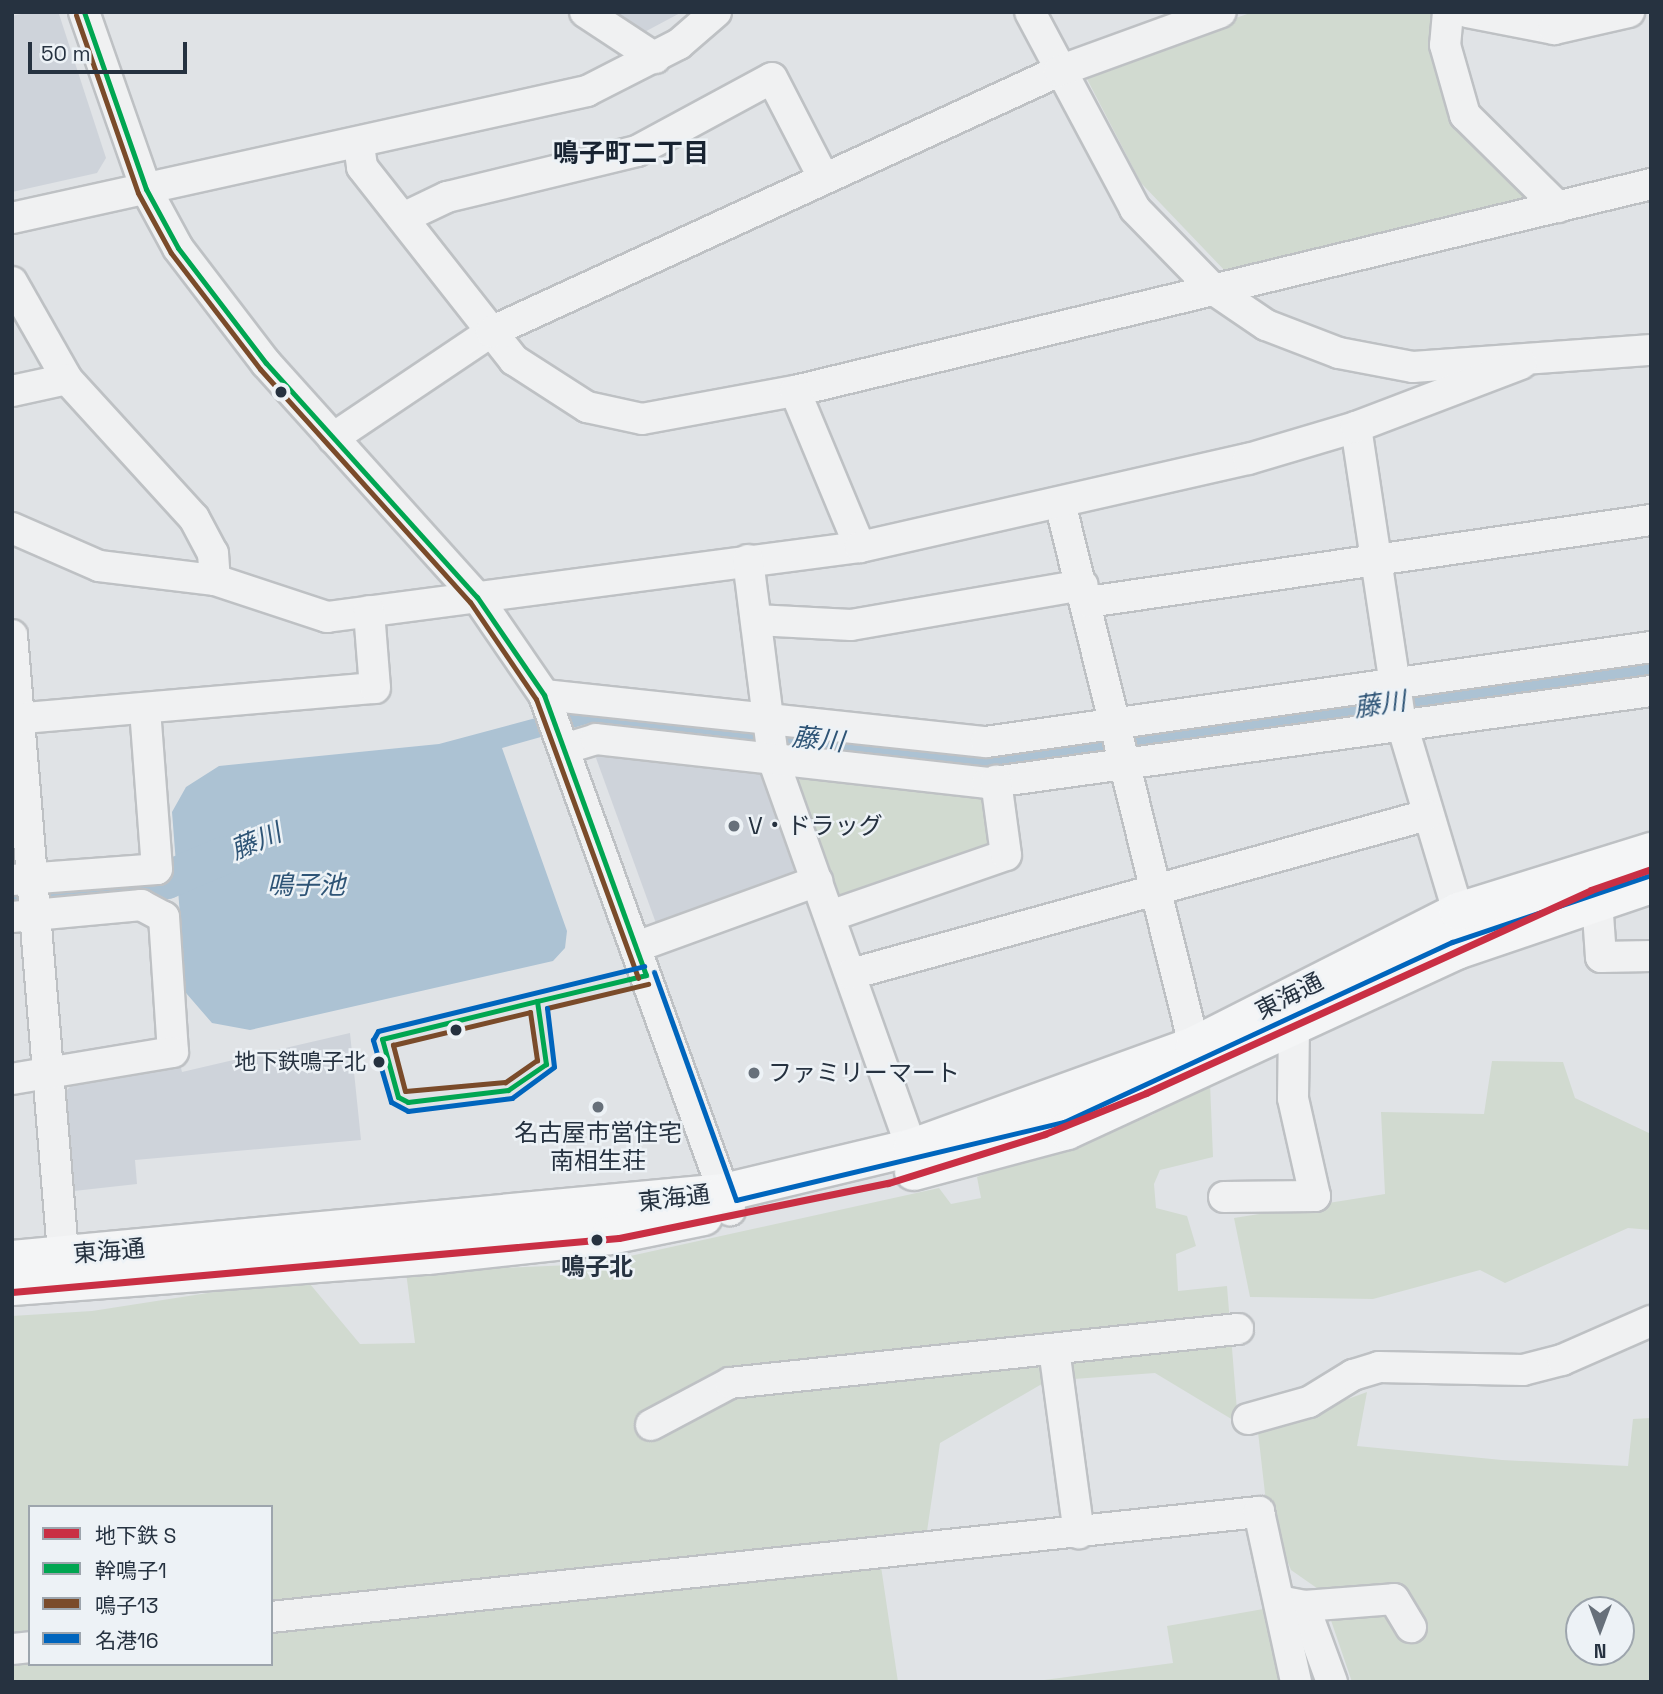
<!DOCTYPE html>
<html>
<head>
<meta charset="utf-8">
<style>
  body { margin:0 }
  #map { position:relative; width:1663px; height:1694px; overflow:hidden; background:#e0e3e6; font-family:"Space Grotesk","Noto Sans JP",sans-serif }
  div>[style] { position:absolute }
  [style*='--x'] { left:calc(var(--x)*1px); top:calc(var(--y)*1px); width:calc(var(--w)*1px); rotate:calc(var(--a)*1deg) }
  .built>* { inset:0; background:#ced3da }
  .green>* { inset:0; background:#d1dad0 }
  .water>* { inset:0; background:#acc2d3 }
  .river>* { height:38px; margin:-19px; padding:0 19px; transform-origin:19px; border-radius:19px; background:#acc2d3 }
  .roads { filter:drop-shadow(2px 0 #bec1c4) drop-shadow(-2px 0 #bec1c4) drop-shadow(0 2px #bec1c4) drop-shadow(0 -2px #bec1c4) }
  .minor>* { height:30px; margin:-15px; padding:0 15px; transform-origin:15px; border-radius:15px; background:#f0f1f2 }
  .major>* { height:37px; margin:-18.5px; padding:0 18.5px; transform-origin:18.5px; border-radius:18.5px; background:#f4f5f6 }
  .bus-1>* { height:5px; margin:-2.5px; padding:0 2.5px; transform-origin:2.5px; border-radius:2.5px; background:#00a651 }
  .bus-2>* { height:5px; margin:-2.5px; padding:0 2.5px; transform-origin:2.5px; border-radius:2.5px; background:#7a4b2a }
  .bus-3>* { height:5px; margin:-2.5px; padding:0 2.5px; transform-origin:2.5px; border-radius:2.5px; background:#0065bd }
  .metro-1>* { height:7px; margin:-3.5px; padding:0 3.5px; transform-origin:3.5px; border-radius:3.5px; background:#c92f44 }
  .dots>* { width:19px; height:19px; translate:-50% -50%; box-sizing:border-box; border:4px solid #edf2f6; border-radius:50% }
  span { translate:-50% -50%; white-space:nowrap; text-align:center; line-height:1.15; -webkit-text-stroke:5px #edf2f6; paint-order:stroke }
  .bus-label { font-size:22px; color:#263240 }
  .right { translate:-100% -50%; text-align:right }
  .poi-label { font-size:24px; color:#263240 }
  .left { translate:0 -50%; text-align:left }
  .street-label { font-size:24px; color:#263240 }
  .stop-label { font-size:24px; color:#263240; font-weight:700 }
  .neighbourhood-label { font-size:26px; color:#182331; font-weight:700 }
  .water-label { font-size:26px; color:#2e5476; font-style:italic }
  .frame { position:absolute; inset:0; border:14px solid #263240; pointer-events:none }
  .legend { position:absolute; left:28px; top:1505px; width:245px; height:161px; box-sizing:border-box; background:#edf2f6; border:2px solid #9da5ad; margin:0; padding:9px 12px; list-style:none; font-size:21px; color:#263240 }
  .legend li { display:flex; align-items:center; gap:14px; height:35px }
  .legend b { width:35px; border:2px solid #9da5ad }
  .north { position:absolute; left:1565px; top:1596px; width:70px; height:70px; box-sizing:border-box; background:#edf2f6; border:2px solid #9da5ad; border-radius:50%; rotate:180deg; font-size:19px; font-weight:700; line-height:28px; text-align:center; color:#263240 }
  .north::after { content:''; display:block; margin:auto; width:24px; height:32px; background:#67707a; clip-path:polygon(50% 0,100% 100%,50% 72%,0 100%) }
  .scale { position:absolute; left:28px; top:42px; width:159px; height:32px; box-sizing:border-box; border:4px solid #263240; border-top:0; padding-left:9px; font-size:21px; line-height:24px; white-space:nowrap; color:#263240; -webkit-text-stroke:5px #edf2f6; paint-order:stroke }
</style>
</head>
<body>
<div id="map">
  <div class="built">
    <div style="clip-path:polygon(30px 12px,59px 14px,106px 158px,97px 173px,12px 192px,12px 16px)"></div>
    <div style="clip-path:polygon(600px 12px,682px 12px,637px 36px)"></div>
    <div style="clip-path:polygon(602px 748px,769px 774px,804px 874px,657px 926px,596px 758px)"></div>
    <div style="clip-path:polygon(350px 1033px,361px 1140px,135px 1160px,137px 1184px,74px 1191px,63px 1094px,71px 1086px,180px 1064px,182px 1072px)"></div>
  </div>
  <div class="green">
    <div style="clip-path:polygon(1253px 12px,1432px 13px,1437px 47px,1529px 188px,1525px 205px,1227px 273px,1141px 183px,1087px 79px,1091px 69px)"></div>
    <div style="clip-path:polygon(797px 771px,987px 792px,999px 844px,833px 902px,788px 780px)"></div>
    <div style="clip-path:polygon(1492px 1061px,1563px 1062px,1575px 1098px,1651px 1134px,1651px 1230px,1628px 1228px,1505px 1283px,1480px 1270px,1373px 1299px,1250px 1297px,1234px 1218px,1385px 1194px,1381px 1112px,1484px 1114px)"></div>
    <div style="clip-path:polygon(evenodd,1210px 1083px,1213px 1157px,1160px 1170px,1154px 1184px,1156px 1208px,1187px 1216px,1196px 1246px,1176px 1254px,1178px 1291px,1227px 1286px,1238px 1423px,1155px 1373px,1047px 1381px,940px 1443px,926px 1538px,878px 1546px,898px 1682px,12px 1682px,12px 1316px,92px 1311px,305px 1278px,360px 1344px,415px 1343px,406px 1272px,594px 1264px,939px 1188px,951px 1204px,981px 1198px,977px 1177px,1152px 1115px,1210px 1083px,30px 1507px,271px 1507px,271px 1664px,30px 1664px,30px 1507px)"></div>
    <div style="clip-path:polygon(evenodd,1367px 1392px,1357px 1446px,1502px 1460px,1628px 1466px,1633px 1419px,1651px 1418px,1651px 1682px,1352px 1682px,1321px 1591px,1291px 1570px,1267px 1511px,1258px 1432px,1367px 1392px,1579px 1610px,1621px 1610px,1621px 1652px,1579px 1652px,1579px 1610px)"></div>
    <div style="clip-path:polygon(1269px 1608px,1284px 1682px,1029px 1682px,1173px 1663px,1167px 1626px)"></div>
  </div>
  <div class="water">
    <div style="clip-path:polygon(1651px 656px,1651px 676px,989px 769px,594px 722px,502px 748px,567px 931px,565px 948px,553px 961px,250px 1030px,212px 1023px,186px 993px,172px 812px,186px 787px,219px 766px,439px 744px,584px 705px,988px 751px)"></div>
  </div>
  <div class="river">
    <div style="--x:12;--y:897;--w:156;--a:-6.3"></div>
    <div style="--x:167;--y:880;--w:63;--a:-23.3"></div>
  </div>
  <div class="roads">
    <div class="minor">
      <div style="--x:84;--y:12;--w:188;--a:70.7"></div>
      <div style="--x:146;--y:189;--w:67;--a:61.5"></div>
      <div style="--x:178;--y:248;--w:145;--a:52.6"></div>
      <div style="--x:266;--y:363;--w:315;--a:48"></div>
      <div style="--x:477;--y:597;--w:119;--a:55.6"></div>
      <div style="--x:544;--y:695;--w:548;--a:70.14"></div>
      <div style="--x:585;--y:12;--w:84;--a:33.3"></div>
      <div style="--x:1030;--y:12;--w:223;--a:61.9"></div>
      <div style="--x:1135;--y:209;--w:112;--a:45.7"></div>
      <div style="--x:1213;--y:289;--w:64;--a:34.2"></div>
      <div style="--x:1266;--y:325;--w:78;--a:21"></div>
      <div style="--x:1339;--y:353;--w:75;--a:10.7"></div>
      <div style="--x:1413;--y:367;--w:239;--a:-4.1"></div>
      <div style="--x:1448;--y:12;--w:33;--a:95"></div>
      <div style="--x:1445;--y:45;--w:73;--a:74.1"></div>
      <div style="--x:1465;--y:115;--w:131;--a:44.7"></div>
      <div style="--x:1467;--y:12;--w:89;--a:11.1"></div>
      <div style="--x:1554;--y:29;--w:77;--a:-12.8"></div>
      <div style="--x:359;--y:145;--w:22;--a:82"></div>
      <div style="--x:362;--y:167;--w:246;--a:51.8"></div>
      <div style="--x:514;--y:360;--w:87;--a:32.8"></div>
      <div style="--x:587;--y:407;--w:56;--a:12.3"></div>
      <div style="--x:642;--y:419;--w:156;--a:-10.4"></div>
      <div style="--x:795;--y:391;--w:881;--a:-13.59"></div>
      <div style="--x:12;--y:218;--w:589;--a:-12.45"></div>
      <div style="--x:587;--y:91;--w:103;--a:-27.1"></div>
      <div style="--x:679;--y:44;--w:49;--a:-40.9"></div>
      <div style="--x:403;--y:218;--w:49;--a:-25.5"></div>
      <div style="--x:447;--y:197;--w:195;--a:-13.6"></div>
      <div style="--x:637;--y:151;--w:153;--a:-28.4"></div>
      <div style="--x:772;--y:78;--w:111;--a:62.7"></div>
      <div style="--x:12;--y:282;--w:112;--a:60.4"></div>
      <div style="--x:67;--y:379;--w:188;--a:47.6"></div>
      <div style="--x:194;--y:518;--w:40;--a:62"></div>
      <div style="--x:213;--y:553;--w:27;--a:86"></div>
      <div style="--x:12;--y:391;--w:56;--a:-12.3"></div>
      <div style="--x:795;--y:391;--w:169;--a:67.4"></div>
      <div style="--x:1356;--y:427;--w:294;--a:81.4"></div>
      <div style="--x:1400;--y:718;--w:202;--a:73.3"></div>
      <div style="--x:333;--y:438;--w:190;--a:-33.9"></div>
      <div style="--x:491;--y:332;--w:625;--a:-24.68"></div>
      <div style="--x:1059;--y:71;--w:172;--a:-20"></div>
      <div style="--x:1060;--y:503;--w:558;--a:76.11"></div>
      <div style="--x:12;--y:528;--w:95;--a:23.6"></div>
      <div style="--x:99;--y:566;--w:117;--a:6.9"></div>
      <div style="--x:215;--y:580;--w:118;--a:18.3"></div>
      <div style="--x:327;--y:617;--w:538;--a:-7.48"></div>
      <div style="--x:860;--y:547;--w:398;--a:-12.8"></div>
      <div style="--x:1248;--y:459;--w:113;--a:-16.5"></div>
      <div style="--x:1356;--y:427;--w:177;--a:-20.9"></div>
      <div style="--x:748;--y:560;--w:201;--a:82.8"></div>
      <div style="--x:773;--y:759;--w:433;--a:70.4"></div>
      <div style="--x:1088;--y:602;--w:569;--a:-8.29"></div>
      <div style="--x:756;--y:620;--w:95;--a:3"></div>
      <div style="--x:851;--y:625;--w:235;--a:-9.8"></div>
      <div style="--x:12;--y:635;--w:644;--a:85.28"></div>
      <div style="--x:544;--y:695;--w:444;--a:6.1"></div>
      <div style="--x:986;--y:742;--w:672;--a:-8.13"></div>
      <div style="--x:12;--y:719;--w:364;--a:-4.9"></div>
      <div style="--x:375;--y:688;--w:77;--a:-94.5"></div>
      <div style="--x:567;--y:748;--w:30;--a:-17"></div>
      <div style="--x:596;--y:739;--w:393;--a:6.4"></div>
      <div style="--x:987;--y:783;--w:670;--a:-7.89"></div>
      <div style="--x:12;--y:880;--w:145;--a:-4.3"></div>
      <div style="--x:157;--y:869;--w:161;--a:-94.3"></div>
      <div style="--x:1597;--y:900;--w:57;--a:86"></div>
      <div style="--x:1601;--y:957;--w:50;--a:-1.1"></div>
      <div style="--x:830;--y:916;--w:186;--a:-19.1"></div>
      <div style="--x:1006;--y:855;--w:75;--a:-97.7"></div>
      <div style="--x:12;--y:917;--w:130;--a:-5.3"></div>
      <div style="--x:141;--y:905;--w:26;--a:28"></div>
      <div style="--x:164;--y:917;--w:135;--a:86.2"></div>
      <div style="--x:173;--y:1052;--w:163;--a:170.5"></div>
      <div style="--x:636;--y:947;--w:193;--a:-20"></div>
      <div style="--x:851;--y:974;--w:598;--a:-15.43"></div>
      <div style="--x:1224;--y:1197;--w:91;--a:-0.6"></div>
      <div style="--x:1315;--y:1196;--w:100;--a:-102.7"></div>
      <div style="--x:1293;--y:1098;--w:76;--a:-89.2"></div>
      <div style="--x:1054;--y:1349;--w:186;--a:82.3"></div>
      <div style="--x:1248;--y:1419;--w:63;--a:-15.6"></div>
      <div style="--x:1309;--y:1402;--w:52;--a:-31.5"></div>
      <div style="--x:1353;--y:1375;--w:27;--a:-17"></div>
      <div style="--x:1379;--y:1367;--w:144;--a:1.2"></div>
      <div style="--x:1523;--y:1370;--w:40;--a:-14.4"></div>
      <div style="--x:1562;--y:1360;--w:97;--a:-23.7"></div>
      <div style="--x:651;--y:1425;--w:89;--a:-28"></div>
      <div style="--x:730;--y:1383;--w:511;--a:-6.07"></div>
      <div style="--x:1284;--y:1602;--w:20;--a:11"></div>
      <div style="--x:1304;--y:1606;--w:81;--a:69.8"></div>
      <div style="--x:1304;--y:1606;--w:90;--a:-4.4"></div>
      <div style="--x:1394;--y:1599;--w:33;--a:59"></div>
      <div style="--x:271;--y:1617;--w:994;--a:-6.07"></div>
      <div style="--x:1259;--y:1512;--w:174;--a:77.7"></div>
      <div style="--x:12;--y:1649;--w:18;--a:-6"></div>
    </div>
    <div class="major">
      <div style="--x:913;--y:1171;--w:159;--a:-14.9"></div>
      <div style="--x:1067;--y:1130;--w:429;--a:-24.8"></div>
      <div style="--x:1456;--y:950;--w:206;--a:-18.7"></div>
      <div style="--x:12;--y:1259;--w:715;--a:-5.38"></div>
      <div style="--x:724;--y:1192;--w:193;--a:-13.5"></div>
      <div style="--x:912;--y:1147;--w:300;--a:-19.9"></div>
      <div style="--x:1194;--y:1045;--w:296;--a:-26.9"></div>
      <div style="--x:1458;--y:911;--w:202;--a:-17.3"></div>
      <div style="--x:12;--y:1286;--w:416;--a:-4.3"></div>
      <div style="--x:427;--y:1255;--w:184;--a:-6.2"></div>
      <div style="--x:610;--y:1235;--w:95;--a:-11.5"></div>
    </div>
  </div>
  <div class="bus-1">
    <div style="--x:84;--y:12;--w:188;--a:70.7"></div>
    <div style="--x:146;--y:189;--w:67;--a:61.5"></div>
    <div style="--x:178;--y:248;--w:145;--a:52.6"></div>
    <div style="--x:266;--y:363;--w:315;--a:48"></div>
    <div style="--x:477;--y:597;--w:119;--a:55.6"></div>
    <div style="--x:544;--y:695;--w:298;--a:70"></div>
    <div style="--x:537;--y:1001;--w:64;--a:81.9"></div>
    <div style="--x:546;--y:1064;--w:46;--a:145.6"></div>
    <div style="--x:508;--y:1090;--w:101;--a:173.2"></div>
    <div style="--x:408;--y:1102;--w:11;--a:-153"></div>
    <div style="--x:398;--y:1097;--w:60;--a:-105.4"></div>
    <div style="--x:382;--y:1039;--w:160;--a:-13.8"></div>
    <div style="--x:537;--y:1001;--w:112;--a:-13.4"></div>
  </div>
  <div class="bus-2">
    <div style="--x:76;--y:15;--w:188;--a:70.8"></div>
    <div style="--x:138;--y:193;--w:68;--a:61.2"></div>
    <div style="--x:171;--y:253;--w:146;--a:52.5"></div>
    <div style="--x:260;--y:369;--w:314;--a:48"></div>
    <div style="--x:470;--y:602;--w:117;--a:55.8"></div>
    <div style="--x:536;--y:699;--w:297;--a:69.9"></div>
    <div style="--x:547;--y:1008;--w:104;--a:-13.4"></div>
    <div style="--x:530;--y:1012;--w:49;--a:81.7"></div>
    <div style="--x:537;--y:1060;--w:39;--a:145"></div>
    <div style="--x:505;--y:1082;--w:100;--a:174.9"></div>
    <div style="--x:405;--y:1091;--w:48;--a:-104.6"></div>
    <div style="--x:393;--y:1045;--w:141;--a:-13.5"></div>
  </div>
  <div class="bus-3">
    <div style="--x:654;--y:972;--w:242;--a:70.2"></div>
    <div style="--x:736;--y:1200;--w:337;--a:-13.4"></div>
    <div style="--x:1064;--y:1122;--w:428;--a:-24.9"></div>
    <div style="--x:1452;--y:942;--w:207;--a:-18.6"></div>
    <div style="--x:547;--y:1008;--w:59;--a:83.2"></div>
    <div style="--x:554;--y:1067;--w:52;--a:143.6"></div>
    <div style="--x:512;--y:1098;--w:105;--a:172.9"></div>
    <div style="--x:408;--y:1111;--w:19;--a:-152"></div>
    <div style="--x:391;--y:1102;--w:65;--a:-106.2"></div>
    <div style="--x:373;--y:1040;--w:10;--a:-61"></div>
    <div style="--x:378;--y:1031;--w:274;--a:-13.7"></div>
  </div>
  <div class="metro-1">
    <div style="--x:12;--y:1292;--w:609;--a:-5.08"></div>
    <div style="--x:619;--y:1238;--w:275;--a:-11.6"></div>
    <div style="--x:888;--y:1183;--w:164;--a:-17.3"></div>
    <div style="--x:1045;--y:1134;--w:109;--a:-22.1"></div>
    <div style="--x:1146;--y:1093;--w:489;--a:-24.5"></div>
    <div style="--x:1591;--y:890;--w:64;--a:-19.3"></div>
  </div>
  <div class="dots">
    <div style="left:281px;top:392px;background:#263240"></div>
    <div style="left:734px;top:826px;background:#67707a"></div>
    <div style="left:456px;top:1030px;background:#263240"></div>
    <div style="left:379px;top:1062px;background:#263240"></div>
    <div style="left:754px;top:1073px;background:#67707a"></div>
    <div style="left:598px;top:1107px;background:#67707a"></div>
    <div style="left:597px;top:1240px;background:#263240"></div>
  </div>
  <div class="bus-label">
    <span class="right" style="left:366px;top:1062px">地下鉄鳴子北</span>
  </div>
  <div class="poi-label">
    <span class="left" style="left:748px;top:826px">V・ドラッグ</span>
    <span class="left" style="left:768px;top:1073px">ファミリーマート</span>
    <span style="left:598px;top:1147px">名古屋市営住宅<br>南相生荘</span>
  </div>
  <div class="street-label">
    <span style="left:1289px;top:996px;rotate:-27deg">東海通</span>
    <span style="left:674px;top:1198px;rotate:-7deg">東海通</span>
    <span style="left:109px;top:1251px;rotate:-5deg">東海通</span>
  </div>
  <div class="stop-label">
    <span style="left:597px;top:1267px">鳴子北</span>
  </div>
  <div class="neighbourhood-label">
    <span style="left:631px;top:154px">鳴子町二丁目</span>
  </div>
  <div class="water-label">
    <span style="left:1380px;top:705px;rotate:-8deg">藤川</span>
    <span style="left:818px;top:740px;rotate:6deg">藤川</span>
    <span style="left:256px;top:842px;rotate:-23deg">藤川</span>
    <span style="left:306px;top:886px">鳴子池</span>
  </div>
  <div class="frame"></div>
  <ul class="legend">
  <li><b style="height:9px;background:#c92f44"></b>地下鉄 S</li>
  <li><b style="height:9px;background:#00a651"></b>幹鳴子1</li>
  <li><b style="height:9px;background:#7a4b2a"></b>鳴子13</li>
  <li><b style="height:9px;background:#0065bd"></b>名港16</li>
  </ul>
  <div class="north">N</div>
  <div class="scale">50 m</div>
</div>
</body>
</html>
